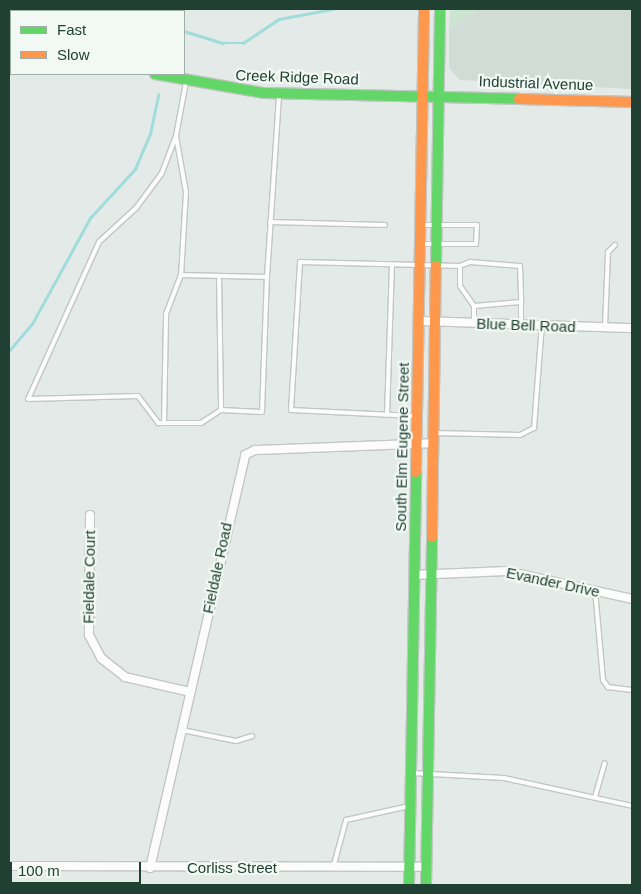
<!DOCTYPE html>
<html>
<head>
<meta charset="utf-8">
<style>
  body { margin:0 }
  #map { position:relative; width:641px; height:894px; overflow:hidden; background:#e4eae7; font-family:Arial,sans-serif }
  div>[style] { position:absolute }
  [style*='--x'] { left:calc(var(--x)*1px); top:calc(var(--y)*1px); width:calc(var(--w)*1px); rotate:calc(var(--a)*1deg) }
  .built>* { inset:0; background:#d1dcd6 }
  .green>* { inset:0; background:#cce5d0 }
  .stream>* { height:2.5px; margin:-1.25px; padding:0 1.25px; transform-origin:1.25px; border-radius:1.25px; background:#a1dcdc }
  .roads { filter:drop-shadow(1px 0 #c1c7c4) drop-shadow(-1px 0 #c1c7c4) drop-shadow(0 1px #c1c7c4) drop-shadow(0 -1px #c1c7c4) }
  .lane>* { height:4px; margin:-2px; padding:0 2px; transform-origin:2px; border-radius:2px; background:#fbfcfb }
  .street>* { height:8px; margin:-4px; padding:0 4px; transform-origin:4px; border-radius:4px; background:#fbfcfb }
  .fast>* { height:10px; margin:-5px; padding:0 5px; transform-origin:5px; border-radius:5px; background:#63d668 }
  .slow>* { height:10px; margin:-5px; padding:0 5px; transform-origin:5px; border-radius:5px; background:#ff974d }
  span { translate:-50% -50%; white-space:nowrap; text-align:center; line-height:1.15; -webkit-text-stroke:4.5px #f2f9f5; paint-order:stroke }
  .street-label { font-size:15px; color:#204033 }
  .frame { position:absolute; inset:0; border:10px solid #204033; pointer-events:none }
  .legend { position:absolute; left:10px; top:10px; width:175px; height:65px; box-sizing:border-box; background:#f2f9f5; border:1px solid #9eafa7; margin:0; padding:6px 9px; list-style:none; font-size:15px; color:#204033 }
  .legend li { display:flex; align-items:center; gap:10px; height:25px }
  .legend b { width:25px; border:1px solid #9eafa7 }
  .scale { position:absolute; left:10px; top:862px; width:131px; height:22px; box-sizing:border-box; border:2px solid #204033; border-top:0; padding-left:6px; font-size:15px; line-height:18px; white-space:nowrap; color:#204033; -webkit-text-stroke:4px #f2f9f5; paint-order:stroke }
</style>
</head>
<body>
<div id="map">
  <div class="built">
    <div style="clip-path:polygon(479px 9px,632px 9px,632px 89px,460px 80px,449px 68px,449px 29px)"></div>
  </div>
  <div class="green">
    <div style="clip-path:polygon(450px 9px,479px 9px,449px 29px)"></div>
  </div>
  <div class="stream">
    <div style="--x:149;--y:9;--w:4;--a:27"></div>
    <div style="--x:184;--y:31;--w:41;--a:17.1"></div>
    <div style="--x:223;--y:43;--w:20;--a:0"></div>
    <div style="--x:243;--y:43;--w:43;--a:-33.7"></div>
    <div style="--x:279;--y:19;--w:55;--a:-10.5"></div>
    <div style="--x:9;--y:351;--w:35;--a:-50"></div>
    <div style="--x:32;--y:324;--w:121;--a:-61.3"></div>
    <div style="--x:90;--y:218;--w:67;--a:-47.4"></div>
    <div style="--x:135;--y:169;--w:38;--a:-67"></div>
    <div style="--x:150;--y:134;--w:40;--a:-78"></div>
  </div>
  <div class="roads">
    <div class="lane">
      <div style="--x:186;--y:82;--w:55;--a:100.5"></div>
      <div style="--x:176;--y:136;--w:57;--a:79.9"></div>
      <div style="--x:186;--y:192;--w:83;--a:93.4"></div>
      <div style="--x:181;--y:275;--w:86;--a:1.3"></div>
      <div style="--x:267;--y:277;--w:182;--a:-86.2"></div>
      <div style="--x:176;--y:136;--w:40;--a:111"></div>
      <div style="--x:162;--y:173;--w:44;--a:126.6"></div>
      <div style="--x:136;--y:208;--w:50;--a:137.4"></div>
      <div style="--x:99;--y:242;--w:172;--a:114.3"></div>
      <div style="--x:28;--y:399;--w:110;--a:-1.6"></div>
      <div style="--x:138;--y:396;--w:34;--a:53"></div>
      <div style="--x:158;--y:423;--w:43;--a:0"></div>
      <div style="--x:201;--y:423;--w:24;--a:-33"></div>
      <div style="--x:221;--y:410;--w:41;--a:2.8"></div>
      <div style="--x:262;--y:412;--w:135;--a:-87.9"></div>
      <div style="--x:270;--y:222;--w:115;--a:1.5"></div>
      <div style="--x:422;--y:225;--w:55;--a:0"></div>
      <div style="--x:477;--y:225;--w:19;--a:93"></div>
      <div style="--x:476;--y:244;--w:54;--a:180"></div>
      <div style="--x:460;--y:266;--w:11;--a:-22"></div>
      <div style="--x:470;--y:262;--w:50;--a:4.6"></div>
      <div style="--x:520;--y:266;--w:36;--a:88"></div>
      <div style="--x:219;--y:276;--w:134;--a:89.1"></div>
      <div style="--x:474;--y:306;--w:47;--a:-4.9"></div>
      <div style="--x:521;--y:302;--w:22;--a:90"></div>
      <div style="--x:605;--y:327;--w:75;--a:-87.7"></div>
      <div style="--x:608;--y:252;--w:10;--a:-45"></div>
      <div style="--x:387;--y:415;--w:149;--a:-88.1"></div>
      <div style="--x:415;--y:416;--w:124;--a:-177.2"></div>
      <div style="--x:291;--y:410;--w:148;--a:-86.5"></div>
      <div style="--x:300;--y:262;--w:160;--a:1.4"></div>
      <div style="--x:460;--y:266;--w:20;--a:90"></div>
      <div style="--x:460;--y:286;--w:24;--a:55"></div>
      <div style="--x:474;--y:306;--w:17;--a:90"></div>
      <div style="--x:164;--y:423;--w:109;--a:-88.9"></div>
      <div style="--x:166;--y:314;--w:42;--a:-69"></div>
      <div style="--x:435;--y:433;--w:85;--a:1.3"></div>
      <div style="--x:520;--y:435;--w:16;--a:-27"></div>
      <div style="--x:534;--y:428;--w:103;--a:-85.6"></div>
      <div style="--x:595;--y:590;--w:90;--a:84.9"></div>
      <div style="--x:603;--y:680;--w:9;--a:54"></div>
      <div style="--x:608;--y:687;--w:24;--a:7"></div>
      <div style="--x:182;--y:730;--w:55;--a:11.5"></div>
      <div style="--x:236;--y:741;--w:17;--a:-17"></div>
      <div style="--x:413;--y:773;--w:91;--a:3.1"></div>
      <div style="--x:504;--y:778;--w:131;--a:12.3"></div>
      <div style="--x:595;--y:797;--w:35;--a:-74"></div>
      <div style="--x:333;--y:868;--w:50;--a:-74.8"></div>
      <div style="--x:346;--y:820;--w:65;--a:-12.5"></div>
    </div>
    <div class="street">
      <div style="--x:419;--y:321;--w:213;--a:1.9"></div>
      <div style="--x:90;--y:515;--w:120;--a:90.5"></div>
      <div style="--x:89;--y:635;--w:26;--a:62"></div>
      <div style="--x:101;--y:658;--w:31;--a:38"></div>
      <div style="--x:125;--y:677;--w:67;--a:13"></div>
      <div style="--x:414;--y:575;--w:92;--a:-2.5"></div>
      <div style="--x:506;--y:571;--w:129;--a:12.5"></div>
      <div style="--x:9;--y:866;--w:417;--a:0.1"></div>
      <div style="--x:150;--y:868;--w:424;--a:-77"></div>
      <div style="--x:245;--y:455;--w:11;--a:-27"></div>
      <div style="--x:255;--y:450;--w:179;--a:-2.2"></div>
    </div>
    <div class="fast">
      <div style="--x:155;--y:74;--w:111;--a:9.9"></div>
      <div style="--x:264;--y:93;--w:255;--a:1.3"></div>
      <div style="--x:436;--y:266;--w:257;--a:-89.1"></div>
      <div style="--x:409;--y:885;--w:413;--a:-89"></div>
      <div style="--x:426;--y:885;--w:348;--a:-89"></div>
    </div>
    <div class="slow">
      <div style="--x:28;--y:9;--w:4;--a:27"></div>
      <div style="--x:519;--y:99;--w:113;--a:1.5"></div>
      <div style="--x:416;--y:472;--w:463;--a:-89"></div>
      <div style="--x:432;--y:537;--w:271;--a:-89.2"></div>
    </div>
  </div>
  <div class="street-label">
    <span style="left:297px;top:77px;rotate:2deg">Creek Ridge Road</span>
    <span style="left:536px;top:83px;rotate:2deg">Industrial Avenue</span>
    <span style="left:526px;top:325px;rotate:2deg">Blue Bell Road</span>
    <span style="left:402px;top:447px;rotate:-89deg">South Elm Eugene Street</span>
    <span style="left:217px;top:568px;rotate:-78deg">Fieldale Road</span>
    <span style="left:89px;top:577px;rotate:-89deg">Fieldale Court</span>
    <span style="left:553px;top:582px;rotate:12deg">Evander Drive</span>
    <span style="left:232px;top:868px">Corliss Street</span>
  </div>
  <div class="frame"></div>
  <ul class="legend">
  <li><b style="height:6px;background:#63d668"></b>Fast</li>
  <li><b style="height:6px;background:#ff974d"></b>Slow</li>
  </ul>
  <div class="scale">100 m</div>
</div>
</body>
</html>
